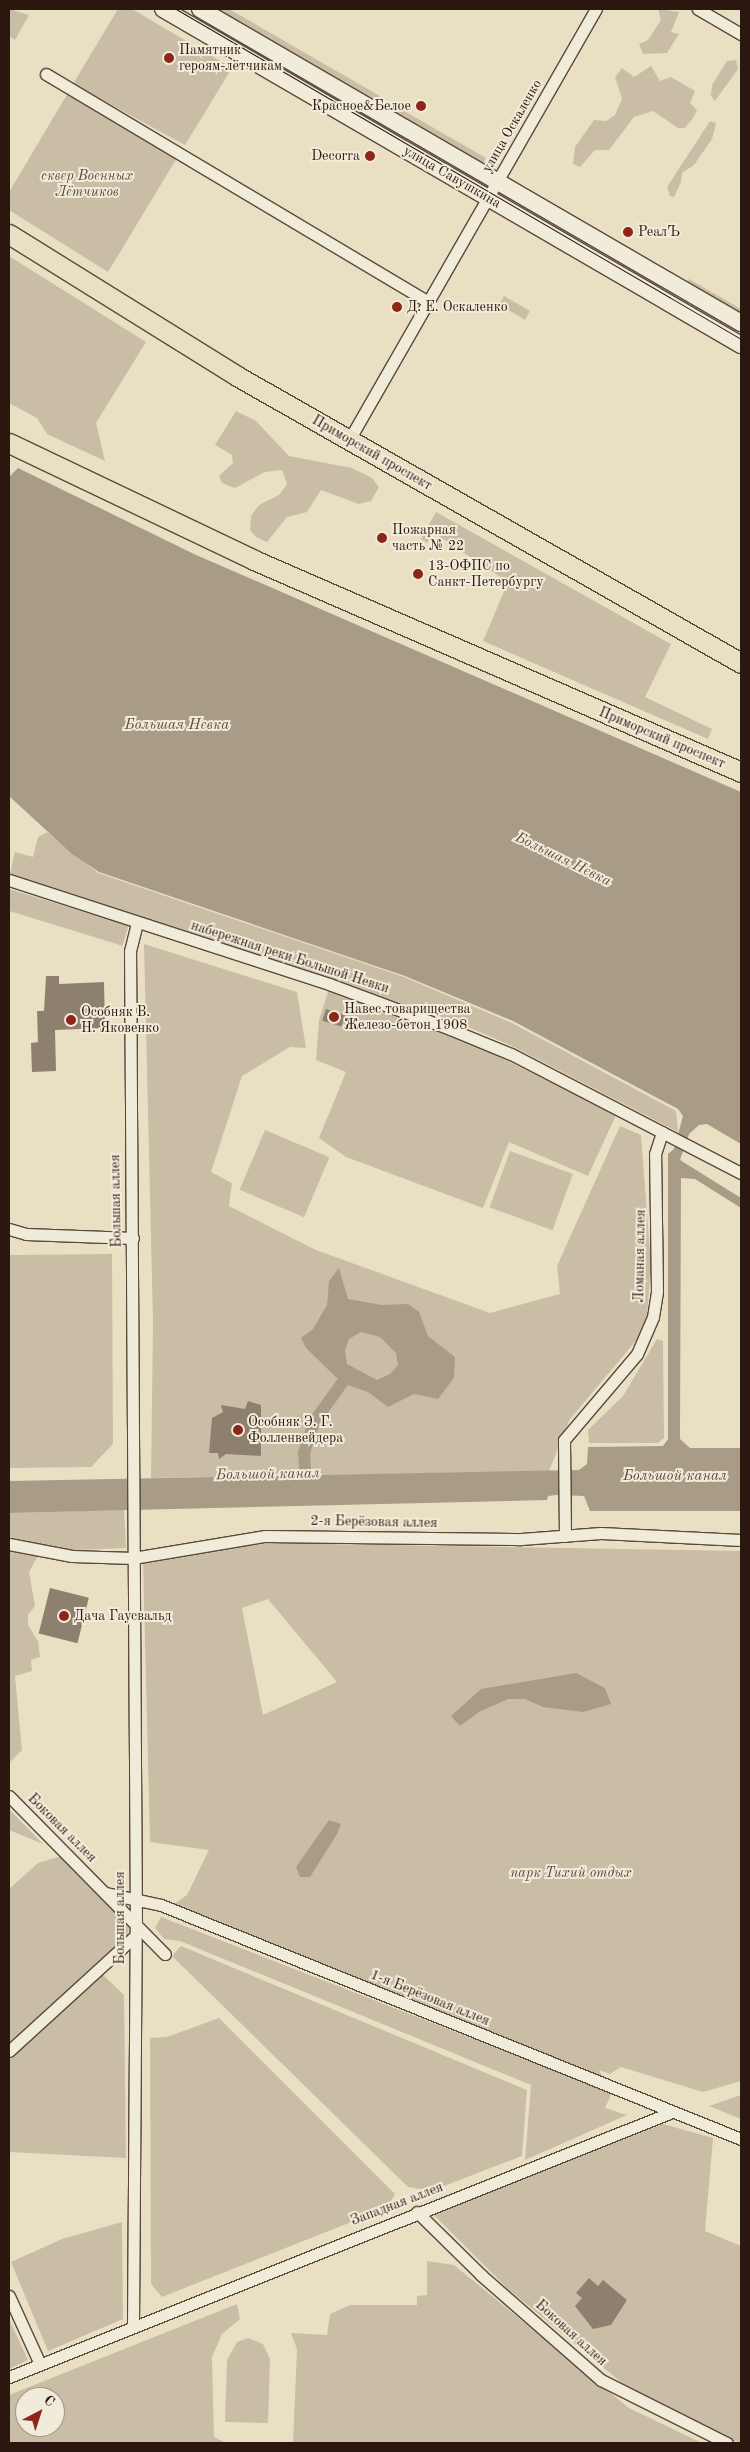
<!DOCTYPE html>
<html>
<head>
<meta charset="utf-8">
<style>
  body { margin:0 }
  #map { position:relative; width:750px; height:2452px; overflow:hidden; background:#e9e0c4; font-family:"Old Standard TT",serif }
  div>[style] { position:absolute }
  [style*='--x'] { left:calc(var(--x)*1px); top:calc(var(--y)*1px); width:calc(var(--w)*1px); rotate:calc(var(--a)*1deg) }
  .green>* { inset:0; background:#c9bea5; transform-origin:0 0 }
  .water>* { inset:0; background:#a89c87 }
  .canal>* { height:12px; margin:-6px; padding:0 6px; transform-origin:6px; border-radius:6px; background:#a89c87 }
  .building>* { inset:0; background:#8e806e; transform-origin:0 0 }
  .roads { filter:drop-shadow(1px 0 #5a493d) drop-shadow(-1px 0 #5a493d) drop-shadow(0 1px #5a493d) drop-shadow(0 -1px #5a493d) }
  .street>* { height:11px; margin:-5.5px; padding:0 5.5px; transform-origin:5.5px; border-radius:5.5px; background:#f1ebd9 }
  .secondary>* { height:16px; margin:-8px; padding:0 8px; transform-origin:8px; border-radius:8px; background:#f1ebd9 }
  .primary>* { height:19px; margin:-9.5px; padding:0 9.5px; transform-origin:9.5px; border-radius:9.5px; background:#e9e0c4 }
  .tram>* { height:1px; margin:-0.5px; padding:0 0.5px; transform-origin:0.5px; border-radius:0.5px; background:#2b1710 }
  .dots>* { width:14px; height:14px; translate:-50% -50%; box-sizing:border-box; border:2px solid #f1ebd9; border-radius:50% }
  span { translate:-50% -50%; white-space:nowrap; text-align:center; line-height:1.15; -webkit-text-stroke:4px #f1ebd9; paint-order:stroke }
  .poi-label { font-size:14px; color:#2b1710 }
  .left { translate:0 -50%; text-align:left }
  .right { translate:-100% -50%; text-align:right }
  .street-label { font-size:14px; color:#2b1710 }
  .park-label { font-size:14px; color:#5a493d; font-style:italic }
  .water-label { font-size:15px; color:#5d4c40; font-style:italic }
  .frame { position:absolute; inset:0; border:10px solid #2b1710; pointer-events:none }
  .north { position:absolute; left:15px; top:2387px; width:50px; height:50px; box-sizing:border-box; background:#f1ebd9; border:1px solid #a29689; border-radius:50%; rotate:40deg; font-size:14px; font-weight:700; line-height:20px; text-align:center; color:#2b1710 }
  .north::after { content:''; display:block; margin:auto; width:18px; height:22px; background:#8f2418; clip-path:polygon(50% 0,100% 100%,50% 72%,0 100%) }
</style>
</head>
<body>
<div id="map">
  <div class="green">
    <div style="clip-path:polygon(9px 9px,29px 15px,15px 40px,9px 36px)"></div>
    <div style="clip-path:polygon(118px 9px,132px 9px,232px 68px,185px 145px,73px 84px)"></div>
    <div style="clip-path:polygon(211px 9px,229px 9px,380px 96px,375px 102px)"></div>
    <div style="clip-path:polygon(658px 9px,679px 12px,671px 32px,679px 34px,667px 53px,643px 54px,639px 44px,648px 40px,661px 20px)"></div>
    <div style="clip-path:polygon(736px 60px,738px 69px,715px 101px,711px 96px,712px 85px,727px 61px)"></div>
    <div style="clip-path:polygon(651px 66px,660px 81px,671px 77px,695px 91px,690px 103px,697px 110px,693px 118px,685px 128px,678px 128px,653px 111px,634px 117px,609px 150px,595px 150px,580px 167px,573px 164px,575px 147px,594px 120px,606px 121px,615px 115px,622px 99px,615px 77px,622px 68px,634px 77px)"></div>
    <div style="clip-path:polygon(68px 93px,180px 153px,108px 272px,9px 210px,9px 192px)"></div>
    <div style="clip-path:polygon(387px 101px,486px 158px,482px 167px,385px 108px)"></div>
    <div style="clip-path:polygon(710px 121px,716px 123px,712px 139px,694px 165px,682px 173px,681px 182px,674px 197px,670px 196px,667px 187px)"></div>
    <div style="clip-path:polygon(9px 256px,146px 342px,96px 423px,105px 461px,47px 434px,37px 418px,9px 403px)"></div>
    <div style="left:689px;top:279px;width:60px;height:8px;rotate:30deg"></div>
    <div style="left:504px;top:296px;width:30px;height:10px;rotate:30deg"></div>
    <div style="clip-path:polygon(236px 411px,256px 421px,289px 456px,352px 468px,372px 478px,379px 487px,371px 501px,359px 504px,321px 490px,307px 512px,287px 517px,267px 542px,256px 537px,250px 530px,251px 516px,259px 505px,279px 495px,287px 484px,282px 470px,265px 472px,235px 488px,222px 483px,219px 476px,233px 463px,232px 455px,215px 445px)"></div>
    <div style="clip-path:polygon(436px 512px,671px 644px,645px 697px,712px 729px,708px 739px,483px 641px,508px 582px,434px 533px,427px 543px,421px 539px)"></div>
    <div style="clip-path:polygon(47px 832px,98px 873px,404px 977px,512px 1023px,676px 1111px,678px 1132px,514px 1047px,454px 1021px,10px 874px,15px 852px,33px 857px,38px 837px)"></div>
    <div style="left:9px;top:889px;width:125px;height:21px;rotate:17deg"></div>
    <div style="clip-path:polygon(144px 944px,297px 992px,306px 1048px,290px 1047px,242px 1076px,211px 1172px,232px 1183px,229px 1206px,316px 1250px,490px 1313px,560px 1294px,557px 1266px,620px 1126px,641px 1135px,651px 1265px,646px 1329px,570px 1419px,549px 1471px,151px 1478px,153px 1322px)"></div>
    <div style="clip-path:polygon(329px 989px,494px 1054px,616px 1115px,588px 1176px,509px 1142px,483px 1208px,346px 1157px,319px 1138px,346px 1072px,316px 1060px,319px 1020px)"></div>
    <div style="left:265px;top:1130px;width:70px;height:65px;rotate:23deg"></div>
    <div style="left:510px;top:1151px;width:67px;height:60px;rotate:20deg"></div>
    <div style="clip-path:polygon(112px 1254px,113px 1444px,91px 1467px,9px 1468px,9px 1255px)"></div>
    <div style="clip-path:polygon(657px 1339px,663px 1341px,664px 1438px,658px 1443px,589px 1443px,588px 1430px,623px 1396px)"></div>
    <div style="clip-path:polygon(124px 1510px,126px 1548px,74px 1550px,32px 1545px,38px 1556px,29px 1572px,35px 1606px,28px 1615px,28px 1625px,38px 1641px,40px 1657px,31px 1660px,32px 1671px,15px 1676px,22px 1750px,9px 1763px,9px 1513px)"></div>
    <div style="clip-path:polygon(evenodd,268px 1543px,741px 1551px,741px 2081px,703px 2092px,621px 2067px,610px 2074px,599px 2070px,604px 2080px,174px 1904px,187px 1895px,209px 1850px,150px 1842px,143px 1561px,268px 1543px,268px 1599px,337px 1682px,263px 1715px,242px 1608px,268px 1599px)"></div>
    <div style="clip-path:polygon(9px 1809px,43px 1844px,9px 1830px)"></div>
    <div style="clip-path:polygon(61px 1856px,129px 1926px,128px 1935px,9px 2043px,9px 1889px,38px 1863px)"></div>
    <div style="clip-path:polygon(161px 1917px,612px 2093px,605px 2108px,627px 2115px,525px 2160px,531px 2085px,180px 1941px,164px 1939px,155px 1928px)"></div>
    <div style="clip-path:polygon(181px 1946px,527px 2090px,522px 2156px,431px 2191px,408px 2187px,172px 1956px)"></div>
    <div style="clip-path:polygon(103px 1975px,124px 1995px,126px 2158px,9px 2152px,9px 2060px)"></div>
    <div style="clip-path:polygon(219px 2018px,395px 2194px,387px 2208px,162px 2297px,151px 2284px,150px 2038px,167px 2037px)"></div>
    <div style="clip-path:polygon(741px 2095px,741px 2119px,709px 2106px)"></div>
    <div style="clip-path:polygon(663px 2124px,713px 2138px,705px 2231px,741px 2246px,741px 2443px,675px 2415px,627px 2387px,508px 2289px,433px 2214px)"></div>
    <div style="clip-path:polygon(122px 2222px,123px 2319px,48px 2351px,11px 2262px,62px 2239px)"></div>
    <div style="clip-path:polygon(427px 2261px,454px 2265px,629px 2408px,702px 2443px,293px 2443px,297px 2349px,291px 2333px,327px 2335px,330px 2314px,350px 2305px,417px 2305px,417px 2296px,427px 2295px)"></div>
    <div style="clip-path:polygon(evenodd,237px 2304px,240px 2319px,222px 2334px,212px 2357px,214px 2437px,226px 2443px,9px 2443px,9px 2395px,237px 2304px,25px 2397px,55px 2397px,55px 2427px,25px 2427px,25px 2397px)"></div>
    <div style="clip-path:polygon(9px 2319px,28px 2360px,9px 2369px)"></div>
    <div style="clip-path:polygon(248px 2338px,263px 2344px,270px 2359px,268px 2423px,225px 2422px,227px 2360px,237px 2342px)"></div>
  </div>
  <div class="water">
    <div style="clip-path:polygon(18px 468px,194px 554px,741px 792px,741px 1144px,707px 1124px,699px 1125px,689px 1134px,680px 1160px,741px 1198px,741px 1208px,695px 1179px,681px 1178px,680px 1439px,690px 1448px,741px 1448px,741px 1511px,590px 1511px,584px 1496px,556px 1495px,548px 1496px,547px 1500px,9px 1513px,9px 1481px,579px 1470px,587px 1464px,588px 1447px,663px 1446px,668px 1439px,668px 1154px,674px 1149px,683px 1116px,678px 1109px,513px 1021px,405px 976px,99px 872px,72px 854px,9px 796px,9px 477px)"></div>
    <div style="clip-path:polygon(evenodd,339px 1268px,348px 1299px,382px 1305px,408px 1304px,419px 1312px,428px 1336px,455px 1357px,454px 1378px,438px 1399px,414px 1394px,388px 1407px,368px 1392px,342px 1383px,306px 1348px,301px 1338px,313px 1329px,327px 1305px,329px 1281px,339px 1268px,361px 1332px,380px 1337px,396px 1353px,398px 1365px,390px 1374px,377px 1380px,347px 1364px,345px 1350px,349px 1339px,361px 1332px)"></div>
    <div style="clip-path:polygon(576px 1673px,605px 1688px,611px 1704px,583px 1712px,543px 1707px,525px 1699px,508px 1699px,479px 1712px,460px 1726px,451px 1716px,481px 1689px)"></div>
    <div style="clip-path:polygon(329px 1820px,341px 1824px,337px 1834px,310px 1877px,300px 1877px,296px 1867px)"></div>
  </div>
  <div class="canal">
    <div style="--x:306;--y:1489;--w:36;--a:-93"></div>
    <div style="--x:304;--y:1453;--w:33;--a:-72"></div>
    <div style="--x:314;--y:1422;--w:48;--a:-54.3"></div>
  </div>
  <div class="building">
    <div style="clip-path:polygon(46px 976px,59px 976px,59px 984px,104px 982px,105px 1028px,55px 1030px,56px 1071px,32px 1072px,31px 1043px,38px 1042px,37px 1011px,44px 1011px)"></div>
    <div style="left:326px;top:1009px;width:20px;height:12px;rotate:18deg"></div>
    <div style="clip-path:polygon(248px 1401px,261px 1405px,261px 1456px,226px 1454px,219px 1459px,218px 1453px,209px 1453px,212px 1418px,223px 1412px,221px 1405px,245px 1409px)"></div>
    <div style="left:50px;top:1588px;width:40px;height:47px;rotate:14deg"></div>
    <div style="clip-path:polygon(589px 2278px,598px 2286px,603px 2280px,627px 2300px,611px 2325px,593px 2329px,575px 2306px,582px 2298px,576px 2293px)"></div>
  </div>
  <div class="roads">
    <div class="street">
      <div style="--x:698;--y:9;--w:50;--a:30.2"></div>
      <div style="--x:46;--y:74;--w:445;--a:30.8"></div>
      <div style="--x:349;--y:440;--w:497;--a:-60.2"></div>
      <div style="--x:9;--y:880;--w:336;--a:18"></div>
      <div style="--x:329;--y:984;--w:129;--a:20.4"></div>
      <div style="--x:450;--y:1029;--w:66;--a:22.3"></div>
      <div style="--x:511;--y:1054;--w:259;--a:27.4"></div>
      <div style="--x:9;--y:1229;--w:18;--a:16"></div>
      <div style="--x:26;--y:1234;--w:107;--a:2.1"></div>
      <div style="--x:565;--y:1536;--w:96;--a:-90.6"></div>
      <div style="--x:564;--y:1440;--w:113;--a:-49.7"></div>
      <div style="--x:637;--y:1354;--w:40;--a:-66.6"></div>
      <div style="--x:653;--y:1317;--w:26;--a:-81"></div>
      <div style="--x:657;--y:1291;--w:137;--a:-90.8"></div>
      <div style="--x:655;--y:1154;--w:23;--a:-72"></div>
      <div style="--x:9;--y:1544;--w:64;--a:10.8"></div>
      <div style="--x:72;--y:1556;--w:61;--a:1.9"></div>
      <div style="--x:133;--y:1558;--w:134;--a:-9.5"></div>
      <div style="--x:265;--y:1536;--w:256;--a:0.7"></div>
      <div style="--x:521;--y:1539;--w:80;--a:-4.3"></div>
      <div style="--x:601;--y:1533;--w:140;--a:2.9"></div>
      <div style="--x:9;--y:1796;--w:222;--a:45.4"></div>
      <div style="--x:105;--y:1893;--w:57;--a:12.1"></div>
      <div style="--x:161;--y:1905;--w:625;--a:21.97"></div>
      <div style="--x:9;--y:2051;--w:171;--a:-42.4"></div>
      <div style="--x:417;--y:2212;--w:90;--a:44.5"></div>
      <div style="--x:481;--y:2275;--w:159;--a:41.2"></div>
      <div style="--x:601;--y:2380;--w:141;--a:26.6"></div>
      <div style="--x:9;--y:2296;--w:75;--a:65.5"></div>
      <div style="--x:133;--y:2325;--w:400;--a:-89.6"></div>
      <div style="--x:136;--y:1925;--w:974;--a:-90.35"></div>
      <div style="--x:130;--y:951;--w:29;--a:-76"></div>
      <div style="--x:9;--y:2377;--w:714;--a:-21.79"></div>
    </div>
    <div class="secondary">
      <div style="--x:163;--y:9;--w:669;--a:30.17"></div>
      <div style="--x:200;--y:9;--w:626;--a:30.13"></div>
    </div>
    <div class="primary">
      <div style="--x:9;--y:234;--w:269;--a:31.9"></div>
      <div style="--x:237;--y:376;--w:580;--a:29.66"></div>
      <div style="--x:9;--y:443;--w:272;--a:25.5"></div>
      <div style="--x:254;--y:560;--w:531;--a:23.52"></div>
    </div>
  </div>
  <div class="tram">
    <div style="--x:176;--y:9;--w:654;--a:30.29"></div>
  </div>
  <div class="dots">
    <div style="left:169px;top:58px;background:#8f2418"></div>
    <div style="left:421px;top:106px;background:#8f2418"></div>
    <div style="left:370px;top:156px;background:#8f2418"></div>
    <div style="left:628px;top:232px;background:#8f2418"></div>
    <div style="left:397px;top:307px;background:#8f2418"></div>
    <div style="left:382px;top:538px;background:#8f2418"></div>
    <div style="left:418px;top:574px;background:#8f2418"></div>
    <div style="left:334px;top:1017px;background:#8f2418"></div>
    <div style="left:71px;top:1020px;background:#8f2418"></div>
    <div style="left:238px;top:1430px;background:#8f2418"></div>
    <div style="left:64px;top:1616px;background:#8f2418"></div>
  </div>
  <div class="poi-label">
    <span class="left" style="left:179px;top:58px">Памятник<br>героям-лётчикам</span>
    <span class="right" style="left:411px;top:106px">Красное&amp;Белое</span>
    <span class="right" style="left:360px;top:156px">Decorra</span>
    <span class="left" style="left:638px;top:232px">РеалЪ</span>
    <span class="left" style="left:407px;top:307px">Д. Е. Оскаленко</span>
    <span class="left" style="left:392px;top:538px">Пожарная<br>часть № 22</span>
    <span class="left" style="left:428px;top:574px">13-ОФПС по<br>Санкт-Петербургу</span>
    <span class="left" style="left:344px;top:1017px">Навес товарищества<br>Железо-бетон 1908</span>
    <span class="left" style="left:81px;top:1020px">Особняк В.<br>Н. Яковенко</span>
    <span class="left" style="left:248px;top:1430px">Особняк Э. Г.<br>Фолленвейдера</span>
    <span class="left" style="left:74px;top:1616px">Дача Гаусвальд</span>
  </div>
  <div class="street-label">
    <span style="left:512px;top:126px;rotate:-60deg">улица Оскаленко</span>
    <span style="left:452px;top:177px;rotate:30deg">улица Савушкина</span>
    <span style="left:372px;top:453px;rotate:30deg">Приморский проспект</span>
    <span style="left:662px;top:738px;rotate:23deg">Приморский проспект</span>
    <span style="left:290px;top:957px;rotate:18deg">набережная реки Большой Невки</span>
    <span style="left:116px;top:1201px;rotate:-91deg">Большая аллея</span>
    <span style="left:640px;top:1256px;rotate:-89deg">Ломаная аллея</span>
    <span style="left:374px;top:1522px;rotate:1deg">2-я Берёзовая аллея</span>
    <span style="left:62px;top:1828px;rotate:45deg">Боковая аллея</span>
    <span style="left:120px;top:1918px;rotate:-90deg">Большая аллея</span>
    <span style="left:430px;top:1998px;rotate:22deg">1-я Берёзовая аллея</span>
    <span style="left:397px;top:2204px;rotate:-21deg">Западная аллея</span>
    <span style="left:571px;top:2333px;rotate:42deg">Боковая аллея</span>
  </div>
  <div class="park-label">
    <span style="left:87px;top:184px">сквер Военных<br>Лётчиков</span>
    <span style="left:571px;top:1873px">парк Тихий отдых</span>
  </div>
  <div class="water-label">
    <span style="left:177px;top:726px">Большая Невка</span>
    <span style="left:563px;top:860px;rotate:26deg">Большая Невка</span>
    <span style="left:268px;top:1475px;rotate:-1deg">Большой канал</span>
    <span style="left:675px;top:1477px">Большой канал</span>
  </div>
  <div class="frame"></div>
  <div class="north">С</div>
</div>
</body>
</html>
